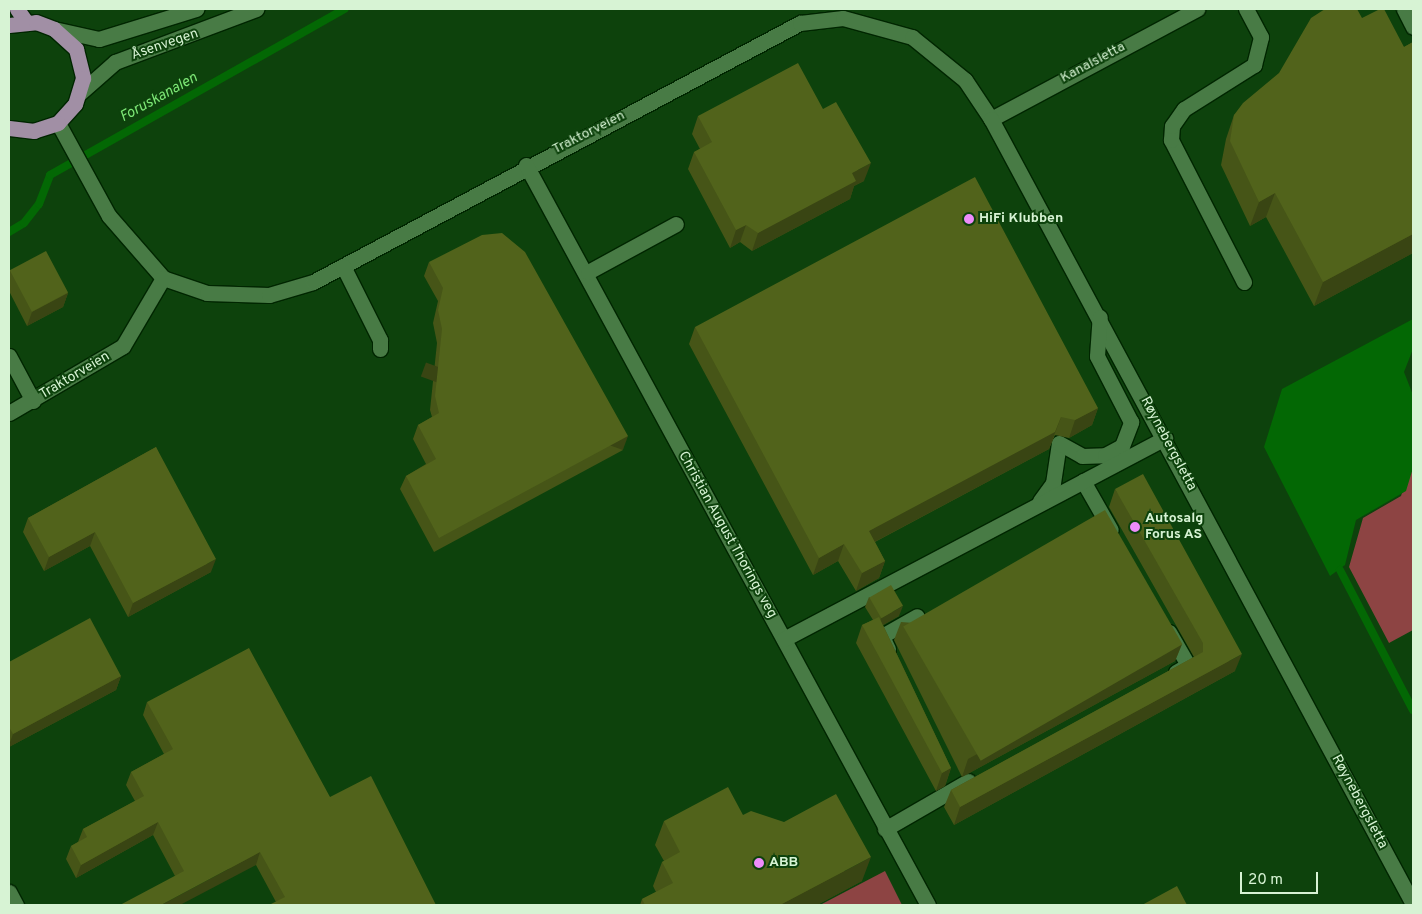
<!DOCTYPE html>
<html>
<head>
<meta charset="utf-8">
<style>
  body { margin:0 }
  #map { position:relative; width:1422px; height:914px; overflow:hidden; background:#0d420c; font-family:Overpass,sans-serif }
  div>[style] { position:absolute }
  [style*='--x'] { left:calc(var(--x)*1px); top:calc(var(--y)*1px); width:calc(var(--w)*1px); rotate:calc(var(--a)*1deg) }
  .green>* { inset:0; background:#8d4443 }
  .water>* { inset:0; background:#036804 }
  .stream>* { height:8px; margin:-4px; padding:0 4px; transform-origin:4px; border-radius:4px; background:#036804 }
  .roads { filter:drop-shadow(1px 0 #002600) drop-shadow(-1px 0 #002600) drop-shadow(0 1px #002600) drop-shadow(0 -1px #002600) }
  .minor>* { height:15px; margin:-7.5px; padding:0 7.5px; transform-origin:7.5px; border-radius:7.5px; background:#487b45 }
  .major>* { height:15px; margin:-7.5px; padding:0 7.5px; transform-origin:7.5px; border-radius:7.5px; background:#a18fa5 }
  .wall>* { inset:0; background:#465517 }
  .shaded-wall>* { inset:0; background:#394513; transform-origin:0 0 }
  .building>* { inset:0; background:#51631b; transform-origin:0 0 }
  .dots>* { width:14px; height:14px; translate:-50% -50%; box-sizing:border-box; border:2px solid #0d420c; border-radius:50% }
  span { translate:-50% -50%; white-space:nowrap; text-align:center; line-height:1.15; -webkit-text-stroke:4px #0d420c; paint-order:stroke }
  .street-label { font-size:14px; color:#d7f3d4 }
  .poi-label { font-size:14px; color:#d7f3d4; font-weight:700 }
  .left { translate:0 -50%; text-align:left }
  .water-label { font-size:15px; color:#7ce675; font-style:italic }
  .frame { position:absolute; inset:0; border:10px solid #d7f3d4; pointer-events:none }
  .scale { position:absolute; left:1240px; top:872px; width:78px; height:22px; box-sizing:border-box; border:2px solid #d7f3d4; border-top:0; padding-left:6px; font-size:15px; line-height:18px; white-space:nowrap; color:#d7f3d4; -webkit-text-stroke:4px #0d420c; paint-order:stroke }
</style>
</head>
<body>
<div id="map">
  <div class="green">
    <div style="clip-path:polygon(1413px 458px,1413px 630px,1389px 643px,1349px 567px,1363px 518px,1401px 496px)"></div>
    <div style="clip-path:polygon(885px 871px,902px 905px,820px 905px)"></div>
  </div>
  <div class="water">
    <div style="clip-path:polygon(1413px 319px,1413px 349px,1404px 372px,1413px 395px,1413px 468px,1406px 491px,1356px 520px,1345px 565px,1330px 576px,1264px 447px,1282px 389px)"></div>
  </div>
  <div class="stream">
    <div style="--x:9;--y:232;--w:17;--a:-31"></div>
    <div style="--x:24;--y:223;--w:24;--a:-52"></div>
    <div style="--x:39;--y:204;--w:31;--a:-69"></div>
    <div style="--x:50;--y:175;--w:338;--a:-29.4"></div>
    <div style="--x:1340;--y:570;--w:158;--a:62.5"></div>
  </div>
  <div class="roads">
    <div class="minor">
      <div style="--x:1404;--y:9;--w:20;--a:63"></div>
      <div style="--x:54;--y:29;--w:46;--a:12.5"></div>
      <div style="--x:99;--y:39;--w:102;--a:-17.2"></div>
      <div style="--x:80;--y:93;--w:47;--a:-41.5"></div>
      <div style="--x:115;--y:62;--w:151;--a:-20.6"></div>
      <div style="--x:991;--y:119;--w:234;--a:-28.1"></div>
      <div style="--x:58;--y:123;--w:106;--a:61.3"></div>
      <div style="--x:109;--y:216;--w:82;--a:48.9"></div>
      <div style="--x:163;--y:278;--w:46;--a:18.8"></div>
      <div style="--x:207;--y:293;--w:62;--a:1.8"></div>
      <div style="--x:269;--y:295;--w:46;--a:-16.5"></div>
      <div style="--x:313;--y:282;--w:552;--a:-28.01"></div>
      <div style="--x:800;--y:23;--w:43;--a:-6.6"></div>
      <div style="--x:843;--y:18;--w:72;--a:15.4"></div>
      <div style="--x:912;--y:37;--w:68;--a:39.1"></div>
      <div style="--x:965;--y:80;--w:47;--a:56.3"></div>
      <div style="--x:991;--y:119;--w:891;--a:61.74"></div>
      <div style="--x:526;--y:165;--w:842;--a:61.49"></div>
      <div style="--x:343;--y:266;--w:83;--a:63.4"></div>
      <div style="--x:380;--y:340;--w:9;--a:90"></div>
      <div style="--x:588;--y:272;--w:100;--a:-28.6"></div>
      <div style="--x:1244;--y:282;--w:160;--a:-117.2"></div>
      <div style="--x:1171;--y:140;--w:14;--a:-86"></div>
      <div style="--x:1172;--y:126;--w:21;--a:-55"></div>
      <div style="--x:1184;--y:109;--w:83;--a:-32.2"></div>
      <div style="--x:1254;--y:65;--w:29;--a:-76"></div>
      <div style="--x:1261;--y:37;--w:32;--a:-118"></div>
      <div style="--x:9;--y:356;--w:51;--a:61.9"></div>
      <div style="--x:9;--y:413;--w:132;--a:-30.4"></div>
      <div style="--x:123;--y:346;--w:79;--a:-59.5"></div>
      <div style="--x:1083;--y:481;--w:56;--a:60.3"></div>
      <div style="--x:1040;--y:501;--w:22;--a:-54"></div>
      <div style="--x:1053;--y:483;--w:40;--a:-81.5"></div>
      <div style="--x:1059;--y:443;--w:26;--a:29"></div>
      <div style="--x:1082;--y:456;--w:23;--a:-2"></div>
      <div style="--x:1105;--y:455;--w:19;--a:-28"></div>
      <div style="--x:1122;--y:446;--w:26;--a:-69"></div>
      <div style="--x:1131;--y:422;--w:74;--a:-117.3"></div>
      <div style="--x:1097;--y:356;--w:39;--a:-86"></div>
      <div style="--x:1169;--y:632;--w:38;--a:60"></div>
      <div style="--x:1188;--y:665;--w:14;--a:150"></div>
      <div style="--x:784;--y:639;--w:431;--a:-27.8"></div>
      <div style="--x:888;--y:649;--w:14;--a:-115"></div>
      <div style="--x:882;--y:636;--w:40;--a:-29.7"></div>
      <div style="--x:885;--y:829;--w:96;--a:-30"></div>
      <div style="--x:9;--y:892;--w:15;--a:62"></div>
    </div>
    <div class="major">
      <div style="--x:17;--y:9;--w:16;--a:55"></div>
      <div style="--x:9;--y:25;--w:27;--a:-6"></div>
      <div style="--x:36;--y:22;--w:19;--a:21"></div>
      <div style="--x:54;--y:29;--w:30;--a:42"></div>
      <div style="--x:76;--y:49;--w:30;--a:76"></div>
      <div style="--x:83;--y:78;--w:27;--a:107"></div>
      <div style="--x:75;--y:104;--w:25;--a:132"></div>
      <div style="--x:58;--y:123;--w:25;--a:162"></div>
      <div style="--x:34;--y:131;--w:25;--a:-173"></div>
    </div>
  </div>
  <div class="wall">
    <div style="clip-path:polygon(1362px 18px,1404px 47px,1413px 42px,1413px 253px,1314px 306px,1266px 217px,1250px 226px,1221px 165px,1226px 139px,1234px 115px)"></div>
    <div style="clip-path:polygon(823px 109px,864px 181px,854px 186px,850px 199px,752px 251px,740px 242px,730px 248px,688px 169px,694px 152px,700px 149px,692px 134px,698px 116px)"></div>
    <div style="clip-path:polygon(429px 262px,623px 450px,434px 552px,400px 489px,406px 476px,426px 464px,413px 439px,418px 425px,432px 417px,430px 410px,437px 343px,433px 323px,438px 301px,424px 276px)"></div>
    <div style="clip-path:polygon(10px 270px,68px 293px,63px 307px,27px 326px,9px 291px,9px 273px)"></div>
    <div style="clip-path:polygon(695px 327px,1098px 408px,1092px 425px,1069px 438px,1055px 435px,1049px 449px,875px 542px,885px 561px,879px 578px,856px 591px,838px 561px,813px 575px,689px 344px)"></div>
    <div style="clip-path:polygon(156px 447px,211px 572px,128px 617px,90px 546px,44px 571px,23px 532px,28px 518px)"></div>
    <div style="clip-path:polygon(1115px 489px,1235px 671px,954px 825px,944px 807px,951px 790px,1194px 657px,1109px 507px)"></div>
    <div style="clip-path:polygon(869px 597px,899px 616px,883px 625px,951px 768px,945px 786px,936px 791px,856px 643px,862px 625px,873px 620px,865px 607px)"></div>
    <div style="clip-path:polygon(901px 622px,1182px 644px,1175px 661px,962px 777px,894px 640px)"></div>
    <div style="clip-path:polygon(9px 662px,121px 676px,116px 690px,9px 747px)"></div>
    <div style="clip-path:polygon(147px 702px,330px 797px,436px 905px,276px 902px,256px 865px,175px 876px,153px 835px,76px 878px,66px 859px,71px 846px,78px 842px,83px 829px,135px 801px,126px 785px,131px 772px,164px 754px,143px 715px)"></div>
    <div style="clip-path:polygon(743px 815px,862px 881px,817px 905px,640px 905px,642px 899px,656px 892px,653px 886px,662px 862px,664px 861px,655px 845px,664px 821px)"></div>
  </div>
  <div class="shaded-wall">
    <div style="clip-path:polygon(871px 163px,864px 181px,854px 186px,850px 199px,752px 251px,758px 233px,852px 173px)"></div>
    <div style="clip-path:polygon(1275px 193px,1266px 217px,1250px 226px,1259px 202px)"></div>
    <div style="clip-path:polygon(746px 225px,740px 242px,730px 248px,736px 230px)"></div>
    <div style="clip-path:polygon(1413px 234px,1413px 253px,1314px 306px,1323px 282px)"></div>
    <div style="clip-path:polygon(68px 293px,63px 307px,27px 326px,32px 312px)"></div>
    <div style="clip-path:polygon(1098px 408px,1092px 425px,1069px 438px,1075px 420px)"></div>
    <div style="clip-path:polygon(1061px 417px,1049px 449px,863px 548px,869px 531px)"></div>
    <div style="left:628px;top:436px;width:15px;height:215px;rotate:110deg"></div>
    <div style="clip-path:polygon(95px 532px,90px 546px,44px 571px,49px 557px)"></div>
    <div style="clip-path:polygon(844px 544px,838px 561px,813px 575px,819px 558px)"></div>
    <div style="clip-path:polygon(216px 559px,211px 572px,128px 617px,133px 603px)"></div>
    <div style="clip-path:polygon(885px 561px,879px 578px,856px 591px,862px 573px)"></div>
    <div style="clip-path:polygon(903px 606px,899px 616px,878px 628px,881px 618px)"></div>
    <div style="clip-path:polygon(1182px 644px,1175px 661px,962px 777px,968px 759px)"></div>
    <div style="clip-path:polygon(1242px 654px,1235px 671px,954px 825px,960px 807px)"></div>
    <div style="clip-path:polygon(121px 676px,116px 690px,9px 747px,9px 745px,13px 734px)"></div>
    <div style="clip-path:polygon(951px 768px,945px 786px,936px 791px,942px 773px)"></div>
    <div style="clip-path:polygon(158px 822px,153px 835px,76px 878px,81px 865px)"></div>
    <div style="clip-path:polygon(260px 852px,256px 865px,180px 905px,161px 905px)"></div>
    <div style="clip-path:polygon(871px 857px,862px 881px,817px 905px,780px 905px)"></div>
  </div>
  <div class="building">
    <div style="clip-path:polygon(1325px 9px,1357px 9px,1362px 18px,1380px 9px,1384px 9px,1404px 47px,1413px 42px,1413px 234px,1323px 282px,1275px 193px,1259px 202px,1230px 141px,1234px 115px,1243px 103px,1279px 73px,1311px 18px)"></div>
    <div style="clip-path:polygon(798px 63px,823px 109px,836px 102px,871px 163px,852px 173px,856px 181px,758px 233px,746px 225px,736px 230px,694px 152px,712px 142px,698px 116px)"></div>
    <div style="clip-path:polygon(975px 177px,1098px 408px,1075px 420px,1061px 417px,1055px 432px,869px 531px,885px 561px,862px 573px,844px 544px,819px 558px,695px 327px)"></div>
    <div style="clip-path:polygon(502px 233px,525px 252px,628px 436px,439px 538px,406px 476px,436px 459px,418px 425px,439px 413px,435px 396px,442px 329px,438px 310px,443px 288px,429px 262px,482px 235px)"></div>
    <div style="left:46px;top:251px;width:47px;height:41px;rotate:62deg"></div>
    <div style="clip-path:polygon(156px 447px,216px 559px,133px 603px,95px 532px,49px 557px,28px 518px)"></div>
    <div style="clip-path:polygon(1143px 474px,1242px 654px,960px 807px,951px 790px,1203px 652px,1203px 643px,1115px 489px)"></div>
    <div style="left:1105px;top:510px;width:155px;height:233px;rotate:60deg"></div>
    <div style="left:891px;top:585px;width:24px;height:25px;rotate:60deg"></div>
    <div style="clip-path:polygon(879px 617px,951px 768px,942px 773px,862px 625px)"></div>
    <div style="clip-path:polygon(90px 618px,121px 676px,13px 734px,9px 727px,9px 662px)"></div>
    <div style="clip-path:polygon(249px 648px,330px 797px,371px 776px,436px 905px,269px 905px,285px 897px,260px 852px,161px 905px,120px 905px,184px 871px,158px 822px,81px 865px,71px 846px,87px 837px,83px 829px,144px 796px,131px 772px,173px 749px,147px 702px)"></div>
    <div style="clip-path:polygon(728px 787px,743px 815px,751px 811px,784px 822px,836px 794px,871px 857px,780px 905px,645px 905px,642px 899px,673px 883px,662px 862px,680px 852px,664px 821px)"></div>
    <div style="clip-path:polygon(1177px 886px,1187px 905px,1142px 905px)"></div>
  </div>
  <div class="dots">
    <div style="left:969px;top:219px;background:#ed8cfa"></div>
    <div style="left:1135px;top:527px;background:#ed8cfa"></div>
    <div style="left:759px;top:863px;background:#ed8cfa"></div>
  </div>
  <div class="street-label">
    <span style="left:165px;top:45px;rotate:-19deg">Åsenvegen</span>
    <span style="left:1093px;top:63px;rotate:-28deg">Kanalsletta</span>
    <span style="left:589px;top:133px;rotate:-27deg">Traktorveien</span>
    <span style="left:75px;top:376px;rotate:-31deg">Traktorveien</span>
    <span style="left:1168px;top:444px;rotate:62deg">Røynebergsletta</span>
    <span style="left:727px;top:535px;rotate:61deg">Christian August Thorings veg</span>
    <span style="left:1359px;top:802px;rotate:62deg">Røynebergsletta</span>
  </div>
  <div class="poi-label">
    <span class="left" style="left:979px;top:219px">HiFi Klubben</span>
    <span class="left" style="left:1145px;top:527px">Autosalg<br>Forus AS</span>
    <span class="left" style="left:769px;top:863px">ABB</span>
  </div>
  <div class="water-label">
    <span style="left:159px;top:98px;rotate:-29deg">Foruskanalen</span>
  </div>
  <div class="frame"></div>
  <div class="scale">20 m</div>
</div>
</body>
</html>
